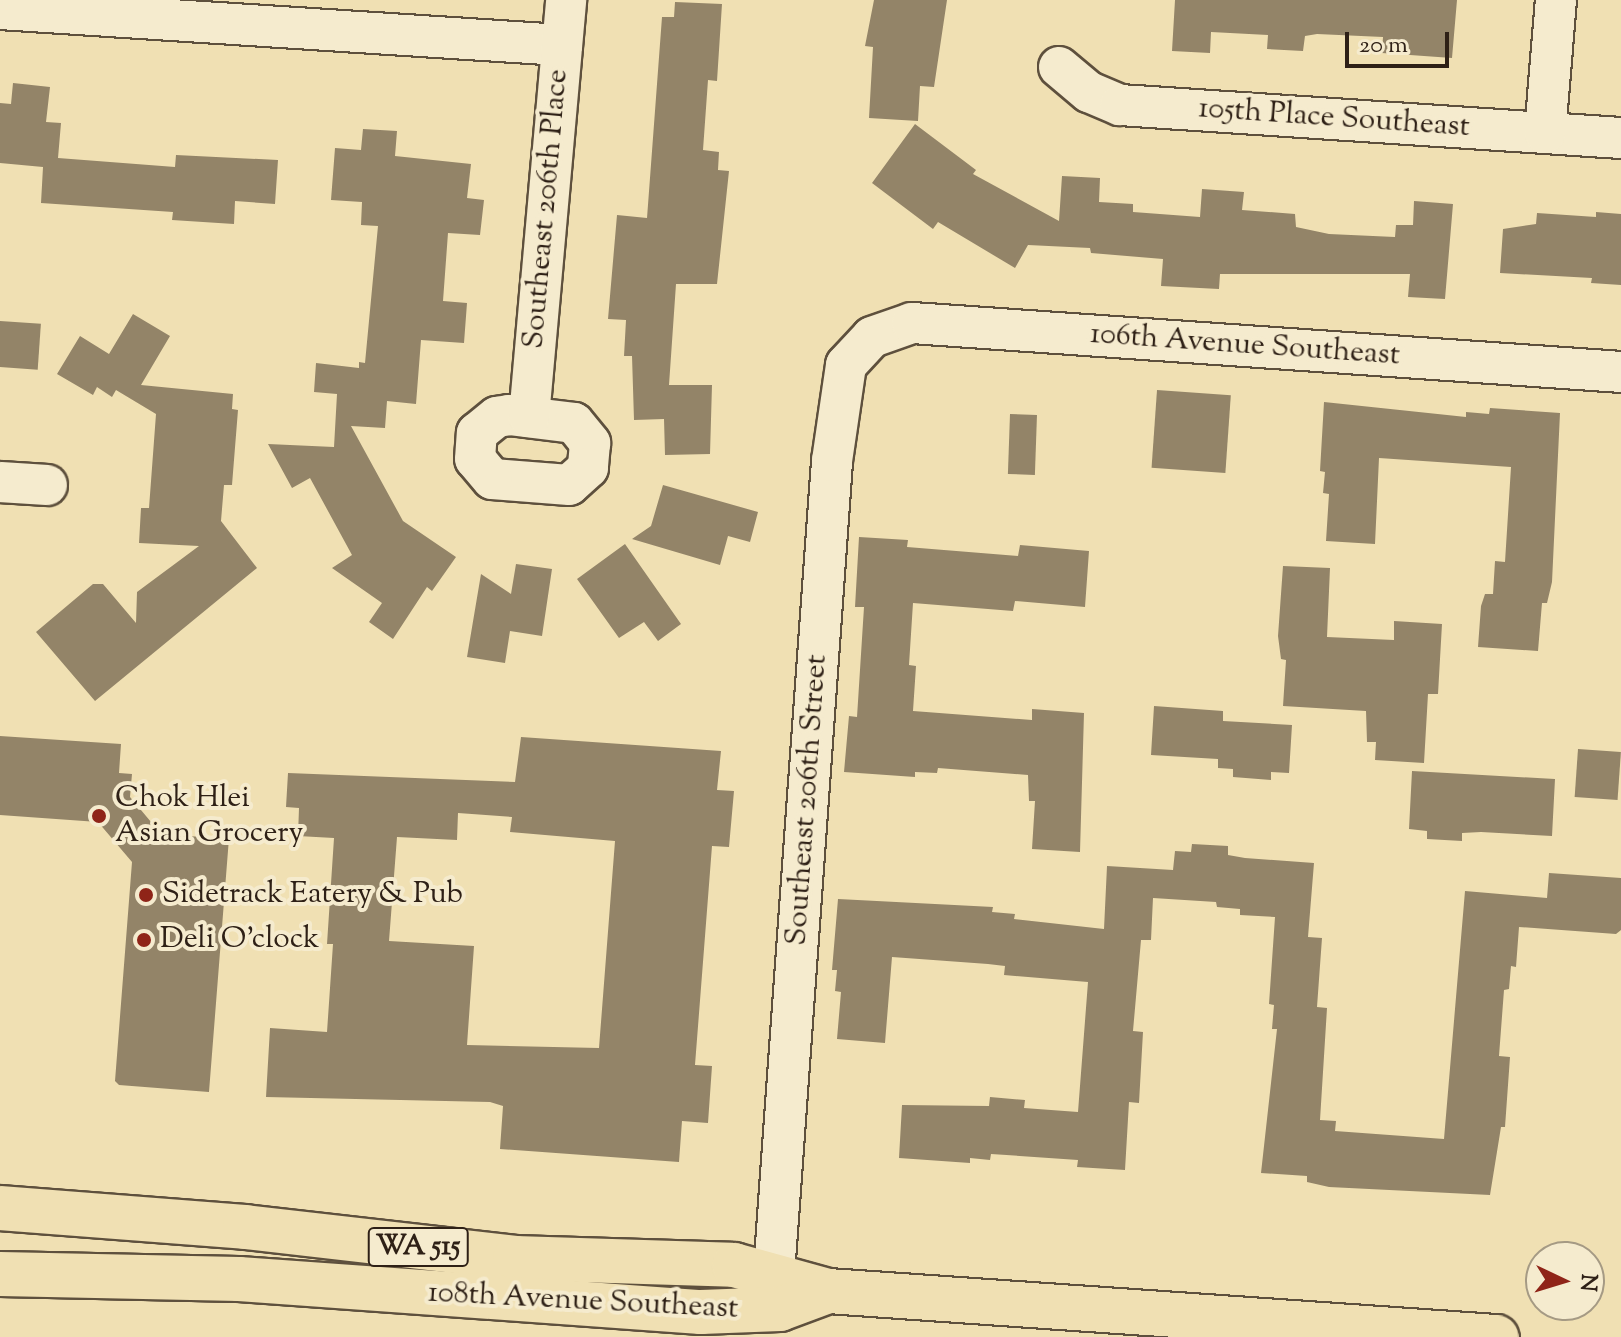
<!DOCTYPE html>
<html>
<head>
<meta charset="utf-8">
<style>
  body { margin:0 }
  #map { position:relative; width:1621px; height:1337px; overflow:hidden; background:#f0e0b3; font-family:"Sorts Mill Goudy",serif }
  div>[style] { position:absolute }
  [style*='--x'] { left:calc(var(--x)*1px); top:calc(var(--y)*1px); width:calc(var(--w)*1px); rotate:calc(var(--a)*1deg) }
  .building>* { inset:0; background:#938468; transform-origin:0 0 }
  .roads { filter:drop-shadow(2px 0 #5e503d) drop-shadow(-2px 0 #5e503d) drop-shadow(0 2px #5e503d) drop-shadow(0 -2px #5e503d) }
  .minor>* { height:40px; margin:-20px; padding:0 20px; transform-origin:20px; border-radius:20px; background:#f5ebce }
  .major>* { height:44px; margin:-22px; padding:0 22px; transform-origin:22px; border-radius:22px; background:#f0e0b3 }
  .dots>* { width:22px; height:22px; translate:-50% -50%; box-sizing:border-box; border:4px solid #f5ebce; border-radius:50% }
  span { translate:-50% -50%; white-space:nowrap; text-align:center; line-height:1.15; -webkit-text-stroke:8px #f5ebce; paint-order:stroke }
  .shield-label span { padding:2px 6px; background:#f5ebce; border:2px solid; border-radius:6px; -webkit-text-stroke-width:0 }
  .shield-label { font-size:28px; color:#2e2016; font-weight:700 }
  .street-label { font-size:30px; color:#2e2016 }
  .poi-label { font-size:30px; color:#2e2016 }
  .left { translate:0 -50%; text-align:left }
  .north { position:absolute; left:1525px; top:1241px; width:80px; height:80px; box-sizing:border-box; background:#f5ebce; border:2px solid #a59a84; border-radius:50%; rotate:94deg; font-size:22px; font-weight:700; line-height:32px; text-align:center; color:#2e2016 }
  .north::after { content:''; display:block; margin:auto; width:28px; height:36px; background:#8f2418; clip-path:polygon(50% 0,100% 100%,50% 72%,0 100%) }
  .scale { position:absolute; left:1345px; top:32px; width:104px; height:36px; box-sizing:border-box; border:4px solid #2e2016; border-top:0; padding-left:10px; font-size:24px; line-height:28px; white-space:nowrap; color:#2e2016; -webkit-text-stroke:6px #f5ebce; paint-order:stroke }
</style>
</head>
<body>
<div id="map">
  <div class="building">
    <div style="clip-path:polygon(874px 0,947px 0,934px 87px,920px 86px,918px 121px,869px 118px,873px 47px,865px 46px)"></div>
    <div style="clip-path:polygon(1175px 0,1457px 0,1452px 58px,1382px 53px,1383px 37px,1317px 34px,1305px 36px,1303px 51px,1267px 49px,1268px 35px,1211px 32px,1210px 53px,1172px 51px)"></div>
    <div style="clip-path:polygon(675px 2px,722px 4px,717px 81px,708px 80px,703px 150px,719px 152px,718px 170px,729px 171px,717px 284px,676px 284px,669px 385px,712px 385px,710px 454px,665px 455px,664px 419px,634px 420px,632px 356px,624px 356px,626px 320px,608px 319px,617px 215px,647px 218px,662px 17px,674px 17px)"></div>
    <div style="clip-path:polygon(13px 83px,50px 87px,46px 122px,61px 123px,58px 158px,175px 167px,176px 155px,278px 160px,275px 204px,235px 201px,234px 224px,172px 220px,173px 212px,41px 203px,43px 167px,0 163px,0 103px,11px 104px)"></div>
    <div style="clip-path:polygon(915px 124px,976px 170px,973px 174px,1059px 221px,1062px 176px,1100px 178px,1099px 202px,1133px 204px,1133px 212px,1200px 217px,1202px 189px,1244px 192px,1242px 210px,1295px 214px,1296px 227px,1329px 234px,1395px 237px,1396px 225px,1413px 225px,1414px 201px,1453px 204px,1445px 299px,1408px 297px,1410px 274px,1220px 274px,1219px 289px,1161px 286px,1163px 259px,1091px 253px,1090px 248px,1028px 245px,1015px 268px,938px 222px,933px 229px,872px 183px)"></div>
    <div style="clip-path:polygon(363px 129px,397px 131px,395px 156px,471px 164px,467px 198px,484px 200px,480px 235px,448px 233px,443px 301px,467px 303px,464px 343px,421px 340px,416px 404px,387px 401px,385px 428px,351px 426px,403px 521px,456px 557px,432px 591px,427px 587px,393px 639px,369px 622px,382px 603px,332px 568px,352px 555px,310px 478px,292px 488px,268px 444px,334px 447px,337px 394px,314px 392px,316px 363px,359px 368px,359px 362px,365px 363px,378px 226px,361px 225px,362px 202px,331px 200px,335px 148px,361px 150px)"></div>
    <div style="clip-path:polygon(1596px 212px,1621px 214px,1621px 285px,1591px 283px,1592px 278px,1500px 273px,1503px 229px,1536px 224px,1537px 213px,1596px 217px)"></div>
    <div style="clip-path:polygon(133px 314px,170px 336px,141px 385px,233px 394px,232px 409px,238px 410px,232px 485px,224px 485px,221px 521px,257px 568px,95px 701px,36px 632px,93px 584px,103px 584px,136px 623px,137px 592px,199px 546px,139px 543px,141px 508px,149px 508px,156px 414px,116px 390px,112px 397px,97px 387px,93px 395px,57px 374px,80px 336px,109px 354px)"></div>
    <div style="left:0;top:321px;width:41px;height:46px;rotate:4deg"></div>
    <div style="left:1157px;top:390px;width:74px;height:78px;rotate:4deg"></div>
    <div style="clip-path:polygon(1324px 402px,1466px 417px,1466px 412px,1489px 414px,1490px 408px,1560px 413px,1552px 582px,1547px 603px,1542px 603px,1538px 651px,1478px 647px,1481px 606px,1485px 594px,1493px 594px,1495px 561px,1505px 562px,1511px 467px,1379px 458px,1375px 544px,1326px 541px,1329px 494px,1323px 493px,1325px 472px,1320px 471px)"></div>
    <div style="left:1010px;top:414px;width:27px;height:60px;rotate:2deg"></div>
    <div style="clip-path:polygon(663px 485px,758px 512px,750px 542px,728px 536px,720px 565px,632px 539px,651px 526px)"></div>
    <div style="clip-path:polygon(859px 537px,908px 540px,907px 547px,1018px 556px,1020px 545px,1089px 551px,1085px 607px,1015px 601px,1013px 611px,913px 603px,909px 665px,916px 666px,913px 711px,1032px 720px,1032px 709px,1084px 713px,1080px 852px,1032px 849px,1035px 801px,1029px 801px,1028px 775px,938px 768px,937px 773px,915px 772px,915px 777px,844px 772px,849px 716px,857px 717px,864px 607px,855px 607px)"></div>
    <div style="clip-path:polygon(625px 544px,681px 624px,658px 641px,644px 622px,619px 638px,577px 579px)"></div>
    <div style="clip-path:polygon(516px 564px,552px 569px,542px 636px,510px 631px,505px 663px,467px 657px,481px 574px,511px 594px)"></div>
    <div style="clip-path:polygon(1283px 566px,1330px 568px,1327px 637px,1394px 640px,1394px 621px,1442px 624px,1438px 694px,1428px 694px,1424px 763px,1375px 760px,1376px 742px,1367px 742px,1366px 711px,1283px 706px,1286px 660px,1281px 659px,1278px 636px)"></div>
    <div style="clip-path:polygon(1154px 706px,1223px 711px,1223px 721px,1292px 725px,1289px 773px,1271px 772px,1271px 780px,1233px 777px,1233px 769px,1218px 768px,1218px 759px,1151px 755px)"></div>
    <div style="clip-path:polygon(0 736px,121px 744px,119px 773px,132px 774px,130px 797px,162px 835px,229px 838px,209px 1092px,119px 1085px,115px 1081px,132px 862px,98px 822px,0 815px)"></div>
    <div style="clip-path:polygon(evenodd,521px 737px,721px 751px,717px 790px,734px 791px,729px 847px,712px 846px,695px 1065px,712px 1066px,708px 1123px,682px 1121px,679px 1162px,500px 1149px,503px 1106px,490px 1102px,266px 1097px,270px 1028px,327px 1032px,333px 944px,327px 944px,334px 838px,298px 836px,299px 808px,286px 807px,288px 773px,515px 782px,521px 737px,458px 813px,512px 817px,510px 832px,615px 841px,599px 1048px,467px 1045px,474px 946px,389px 941px,397px 837px,457px 840px,458px 813px)"></div>
    <div style="left:1578px;top:749px;width:43px;height:48px;rotate:4deg"></div>
    <div style="clip-path:polygon(1412px 771px,1555px 779px,1552px 836px,1481px 832px,1462px 833px,1462px 841px,1427px 839px,1427px 831px,1409px 829px)"></div>
    <div style="clip-path:polygon(1192px 844px,1228px 846px,1228px 855px,1245px 858px,1314px 863px,1308px 937px,1322px 938px,1317px 1007px,1327px 1008px,1320px 1120px,1336px 1121px,1335px 1131px,1444px 1139px,1465px 891px,1547px 898px,1549px 873px,1621px 878px,1621px 930px,1616px 934px,1519px 927px,1516px 967px,1511px 966px,1509px 989px,1504px 990px,1499px 1056px,1510px 1057px,1505px 1127px,1501px 1127px,1490px 1195px,1329px 1187px,1307px 1182px,1307px 1176px,1261px 1173px,1277px 1029px,1272px 1029px,1274px 1005px,1269px 1004px,1275px 917px,1240px 915px,1240px 909px,1217px 907px,1216px 902px,1153px 898px,1151px 940px,1141px 940px,1133px 1031px,1143px 1032px,1139px 1103px,1129px 1102px,1125px 1170px,1077px 1167px,1078px 1160px,991px 1154px,990px 1160px,970px 1158px,970px 1163px,899px 1158px,902px 1105px,989px 1106px,990px 1097px,1025px 1100px,1024px 1108px,1078px 1112px,1088px 982px,1004px 975px,1005px 966px,988px 964px,892px 957px,885px 1043px,837px 1039px,841px 992px,835px 991px,837px 970px,832px 970px,838px 899px,993px 907px,992px 912px,1015px 914px,1014px 919px,1104px 929px,1107px 866px,1173px 870px,1175px 851px,1191px 852px)"></div>
  </div>
  <div class="roads">
    <div class="minor">
      <div style="--x:0;--y:9;--w:563;--a:3.67"></div>
      <div style="--x:1059;--y:67;--w:39;--a:40"></div>
      <div style="--x:1089;--y:92;--w:34;--a:23"></div>
      <div style="--x:1120;--y:105;--w:502;--a:3.77"></div>
      <div style="--x:1545;--y:133;--w:133;--a:-85.3"></div>
      <div style="--x:509;--y:415;--w:65;--a:7"></div>
      <div style="--x:574;--y:423;--w:26;--a:51"></div>
      <div style="--x:590;--y:443;--w:25;--a:95"></div>
      <div style="--x:588;--y:468;--w:25;--a:138"></div>
      <div style="--x:569;--y:485;--w:77;--a:-175.5"></div>
      <div style="--x:492;--y:479;--w:26;--a:-130"></div>
      <div style="--x:475;--y:459;--w:26;--a:-86"></div>
      <div style="--x:477;--y:433;--w:26;--a:-39"></div>
      <div style="--x:497;--y:417;--w:12;--a:-9"></div>
      <div style="--x:529;--y:417;--w:419;--a:-84.9"></div>
      <div style="--x:0;--y:482;--w:47;--a:3.7"></div>
      <div style="--x:774;--y:1273;--w:814;--a:-85.91"></div>
      <div style="--x:832;--y:461;--w:97;--a:-81.7"></div>
      <div style="--x:846;--y:365;--w:38;--a:-47"></div>
      <div style="--x:872;--y:337;--w:42;--a:-19.3"></div>
      <div style="--x:912;--y:323;--w:711;--a:3.95"></div>
    </div>
    <div class="major">
      <div style="--x:0;--y:1208;--w:246;--a:4.4"></div>
      <div style="--x:245;--y:1227;--w:272;--a:6.5"></div>
      <div style="--x:515;--y:1258;--w:219;--a:1.8"></div>
      <div style="--x:734;--y:1265;--w:98;--a:15.5"></div>
      <div style="--x:828;--y:1291;--w:670;--a:3.94"></div>
      <div style="--x:0;--y:1274;--w:239;--a:1.2"></div>
      <div style="--x:239;--y:1279;--w:463;--a:4.1"></div>
      <div style="--x:701;--y:1312;--w:79;--a:-2.2"></div>
      <div style="--x:780;--y:1309;--w:51;--a:-20.6"></div>
    </div>
  </div>
  <div class="dots">
    <div style="left:99px;top:816px;background:#8f2418"></div>
    <div style="left:146px;top:895px;background:#8f2418"></div>
    <div style="left:144px;top:940px;background:#8f2418"></div>
  </div>
  <div class="shield-label">
    <span style="left:418px;top:1247px">WA 515</span>
  </div>
  <div class="street-label">
    <span style="left:1334px;top:119px;rotate:4deg">105th Place Southeast</span>
    <span style="left:547px;top:209px;rotate:-85deg">Southeast 206th Place</span>
    <span style="left:1245px;top:346px;rotate:4deg">106th Avenue Southeast</span>
    <span style="left:808px;top:800px;rotate:-86deg">Southeast 206th Street</span>
    <span style="left:583px;top:1302px;rotate:3deg">108th Avenue Southeast</span>
  </div>
  <div class="poi-label">
    <span class="left" style="left:115px;top:816px">Chok Hlei<br>Asian Grocery</span>
    <span class="left" style="left:162px;top:895px">Sidetrack Eatery &amp; Pub</span>
    <span class="left" style="left:160px;top:940px">Deli O'clock</span>
  </div>
  <div class="north">N</div>
  <div class="scale">20 m</div>
</div>
</body>
</html>
